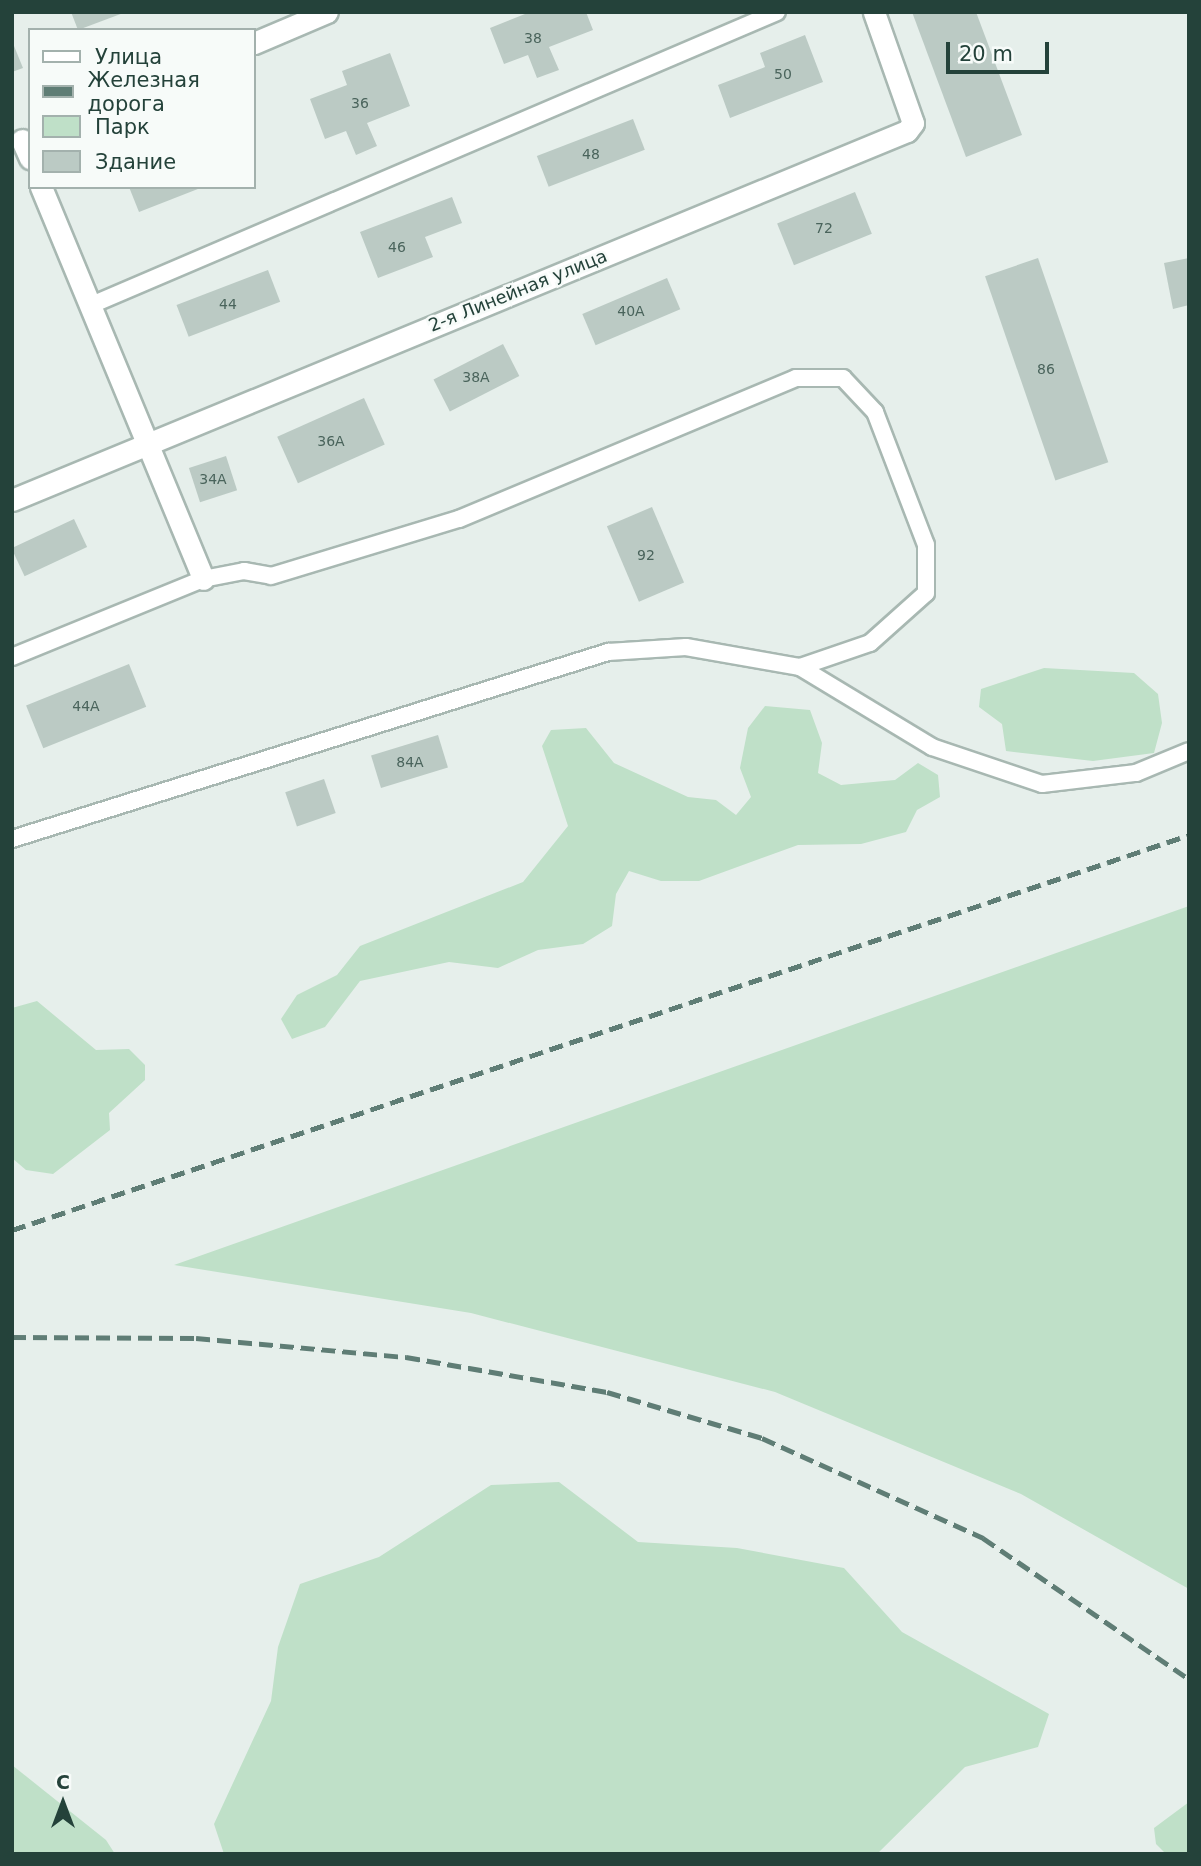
<!DOCTYPE html>
<html>
<head>
<meta charset="utf-8">
<style>
  body { margin:0 }
  #map { position:relative; width:1201px; height:1866px; overflow:hidden; background:#e6efeb; font-family:"DejaVu Sans",sans-serif }
  div>[style] { position:absolute }
  [style*='--x'] { left:calc(var(--x)*1px); top:calc(var(--y)*1px); width:calc(var(--w)*1px); rotate:calc(var(--a)*1deg) }
  .green>* { inset:0; background:#bfe0c8 }
  .building>* { inset:0; background:#bbcac4; transform-origin:0 0 }
  .roads { filter:drop-shadow(2px 0 #a8b8b2) drop-shadow(-2px 0 #a8b8b2) drop-shadow(0 2px #a8b8b2) drop-shadow(0 -2px #a8b8b2) }
  .service>* { height:16px; margin:-8px; padding:0 8px; transform-origin:8px; border-radius:8px; background:#fff }
  .minor>* { height:21px; margin:-10.5px; padding:0 10.5px; transform-origin:10.5px; border-radius:10.5px; background:#fff }
  .rail>* { height:5px; margin-top:-2.5px; transform-origin:0; background:repeating-linear-gradient(90deg,#5f7d75 0 14px,transparent 0 21px) }
  span { translate:-50% -50%; white-space:nowrap; text-align:center; line-height:1.15; -webkit-text-stroke:5px #f7fbf9; paint-order:stroke }
  .number-label { font-size:14px; color:#4a645c }
  .number-label span { -webkit-text-stroke-width:0 }
  .street-label { font-size:18px; color:#24423a }
  .frame { position:absolute; inset:0; border:14px solid #24423a; pointer-events:none }
  .legend { position:absolute; left:28px; top:28px; width:228px; height:161px; box-sizing:border-box; background:#f7fbf9; border:2px solid #a3b1ad; margin:0; padding:9px 12px; list-style:none; font-size:21px; color:#24423a }
  .legend li { display:flex; align-items:center; gap:14px; height:35px }
  .legend b { width:35px; border:2px solid #a3b1ad }
  .north { position:absolute; left:28px; top:1768px; width:70px; height:70px; -webkit-text-stroke:5px #f7fbf9; paint-order:stroke; rotate:0deg; font-size:19px; font-weight:700; line-height:28px; text-align:center; color:#24423a }
  .north::after { content:''; display:block; margin:auto; width:24px; height:32px; background:#24423a; clip-path:polygon(50% 0,100% 100%,50% 72%,0 100%) }
  .scale { position:absolute; left:946px; top:42px; width:103px; height:32px; box-sizing:border-box; border:4px solid #24423a; border-top:0; padding-left:9px; font-size:21px; line-height:24px; white-space:nowrap; color:#24423a; -webkit-text-stroke:5px #f7fbf9; paint-order:stroke }
</style>
</head>
<body>
<div id="map">
  <div class="green">
    <div style="clip-path:polygon(1044px 668px,1134px 673px,1158px 694px,1162px 723px,1154px 753px,1093px 761px,1006px 751px,1002px 724px,979px 707px,981px 689px)"></div>
    <div style="clip-path:polygon(765px 706px,810px 710px,822px 743px,818px 773px,841px 785px,895px 780px,918px 763px,938px 775px,940px 797px,917px 810px,906px 832px,861px 844px,798px 845px,699px 881px,661px 881px,629px 871px,616px 894px,612px 926px,583px 944px,538px 950px,498px 968px,449px 962px,360px 981px,325px 1027px,292px 1039px,281px 1019px,297px 995px,337px 975px,360px 946px,523px 882px,568px 826px,542px 746px,551px 730px,586px 728px,614px 763px,688px 797px,716px 800px,736px 815px,751px 797px,740px 768px,748px 728px)"></div>
    <div style="clip-path:polygon(1189px 906px,1189px 1589px,1021px 1494px,775px 1392px,471px 1313px,174px 1265px)"></div>
    <div style="clip-path:polygon(37px 1001px,96px 1050px,129px 1049px,145px 1065px,145px 1080px,109px 1113px,110px 1130px,53px 1174px,26px 1170px,12px 1158px,12px 1008px)"></div>
    <div style="clip-path:polygon(559px 1482px,638px 1542px,737px 1548px,844px 1568px,902px 1632px,1049px 1714px,1038px 1747px,965px 1767px,877px 1854px,224px 1854px,214px 1824px,271px 1701px,278px 1647px,300px 1584px,379px 1557px,491px 1485px)"></div>
    <div style="clip-path:polygon(12px 1765px,106px 1840px,115px 1854px,12px 1854px)"></div>
    <div style="clip-path:polygon(1189px 1802px,1189px 1854px,1166px 1854px,1156px 1844px,1154px 1828px)"></div>
  </div>
  <div class="building">
    <div style="clip-path:polygon(71px 12px,126px 12px,78px 30px)"></div>
    <div style="clip-path:polygon(530px 12px,586px 12px,593px 30px,549px 47px,559px 70px,537px 78px,528px 55px,504px 64px,490px 28px)"></div>
    <div style="clip-path:polygon(912px 12px,976px 12px,1022px 135px,966px 157px)"></div>
    <div style="clip-path:polygon(805px 35px,823px 82px,730px 118px,718px 85px,765px 67px,760px 53px)"></div>
    <div style="clip-path:polygon(12px 41px,23px 68px,12px 72px)"></div>
    <div style="clip-path:polygon(390px 53px,410px 106px,367px 123px,377px 146px,356px 155px,346px 131px,325px 139px,310px 99px,347px 85px,342px 71px)"></div>
    <div style="left:633px;top:119px;width:33px;height:103px;rotate:69deg"></div>
    <div style="clip-path:polygon(129px 187px,203px 187px,139px 212px)"></div>
    <div style="left:855px;top:192px;width:45px;height:84px;rotate:68deg"></div>
    <div style="clip-path:polygon(452px 197px,462px 223px,425px 237px,433px 257px,378px 278px,360px 232px)"></div>
    <div style="left:1038px;top:258px;width:216px;height:56px;rotate:71deg"></div>
    <div style="clip-path:polygon(1189px 258px,1189px 305px,1173px 309px,1164px 263px)"></div>
    <div style="left:268px;top:270px;width:34px;height:98px;rotate:69deg"></div>
    <div style="left:667px;top:278px;width:34px;height:92px;rotate:67deg"></div>
    <div style="left:503px;top:344px;width:36px;height:78px;rotate:63deg"></div>
    <div style="left:364px;top:398px;width:51px;height:95px;rotate:66deg"></div>
    <div style="left:226px;top:456px;width:36px;height:39px;rotate:72deg"></div>
    <div style="left:652px;top:507px;width:82px;height:49px;rotate:67deg"></div>
    <div style="left:74px;top:519px;width:31px;height:69px;rotate:65deg"></div>
    <div style="left:129px;top:664px;width:46px;height:111px;rotate:68deg"></div>
    <div style="left:438px;top:735px;width:34px;height:70px;rotate:73deg"></div>
    <div style="left:324px;top:779px;width:36px;height:41px;rotate:71deg"></div>
  </div>
  <div class="roads">
    <div class="service">
      <div style="--x:89;--y:306;--w:748;--a:-23.14"></div>
      <div style="--x:12;--y:657;--w:206;--a:-22.2"></div>
      <div style="--x:203;--y:579;--w:42;--a:-11"></div>
      <div style="--x:244;--y:571;--w:27;--a:10"></div>
      <div style="--x:271;--y:576;--w:196;--a:-16.9"></div>
      <div style="--x:459;--y:519;--w:365;--a:-22.7"></div>
      <div style="--x:796;--y:378;--w:47;--a:0"></div>
      <div style="--x:843;--y:378;--w:47;--a:46.7"></div>
      <div style="--x:875;--y:412;--w:142;--a:69"></div>
      <div style="--x:926;--y:545;--w:48;--a:90"></div>
      <div style="--x:926;--y:593;--w:75;--a:138.2"></div>
      <div style="--x:870;--y:643;--w:74;--a:161.1"></div>
      <div style="--x:12;--y:839;--w:625;--a:-17.42"></div>
      <div style="--x:608;--y:652;--w:78;--a:-3.7"></div>
      <div style="--x:686;--y:647;--w:116;--a:10"></div>
      <div style="--x:800;--y:667;--w:154;--a:31.2"></div>
      <div style="--x:932;--y:747;--w:116;--a:18.6"></div>
      <div style="--x:1042;--y:784;--w:95;--a:-6.7"></div>
      <div style="--x:1136;--y:773;--w:57;--a:-22.5"></div>
    </div>
    <div class="minor">
      <div style="--x:254;--y:43;--w:79;--a:-23"></div>
      <div style="--x:22;--y:140;--w:20;--a:66"></div>
      <div style="--x:41;--y:187;--w:424;--a:67.5"></div>
      <div style="--x:12;--y:500;--w:968;--a:-22.41"></div>
      <div style="--x:907;--y:131;--w:10;--a:-53"></div>
      <div style="--x:913;--y:123;--w:118;--a:-109.4"></div>
    </div>
  </div>
  <div class="rail">
    <div style="--x:12;--y:1230;--w:1242;--a:-18.55"></div>
    <div style="--x:12;--y:1337;--w:184;--a:0.3"></div>
    <div style="--x:196;--y:1338;--w:211;--a:5.2"></div>
    <div style="--x:406;--y:1357;--w:204;--a:9.9"></div>
    <div style="--x:607;--y:1392;--w:162;--a:16.5"></div>
    <div style="--x:762;--y:1438;--w:243;--a:24.3"></div>
    <div style="--x:983;--y:1538;--w:250;--a:34.4"></div>
  </div>
  <div class="number-label">
    <span style="left:533px;top:38px">38</span>
    <span style="left:783px;top:74px">50</span>
    <span style="left:360px;top:103px">36</span>
    <span style="left:591px;top:154px">48</span>
    <span style="left:824px;top:228px">72</span>
    <span style="left:397px;top:247px">46</span>
    <span style="left:228px;top:304px">44</span>
    <span style="left:631px;top:311px">40А</span>
    <span style="left:1046px;top:369px">86</span>
    <span style="left:476px;top:377px">38А</span>
    <span style="left:331px;top:441px">36А</span>
    <span style="left:213px;top:479px">34А</span>
    <span style="left:646px;top:555px">92</span>
    <span style="left:86px;top:706px">44А</span>
    <span style="left:410px;top:762px">84А</span>
  </div>
  <div class="street-label">
    <span style="left:518px;top:291px;rotate:-22deg">2-я Линейная улица</span>
  </div>
  <div class="frame"></div>
  <ul class="legend">
  <li><b style="height:9px;background:#fff"></b>Улица</li>
  <li><b style="height:9px;background:#5f7d75"></b>Железная дорога</li>
  <li><b style="height:19px;background:#bfe0c8"></b>Парк</li>
  <li><b style="height:19px;background:#bbcac4"></b>Здание</li>
  </ul>
  <div class="north">С</div>
  <div class="scale">20 m</div>
</div>
</body>
</html>
